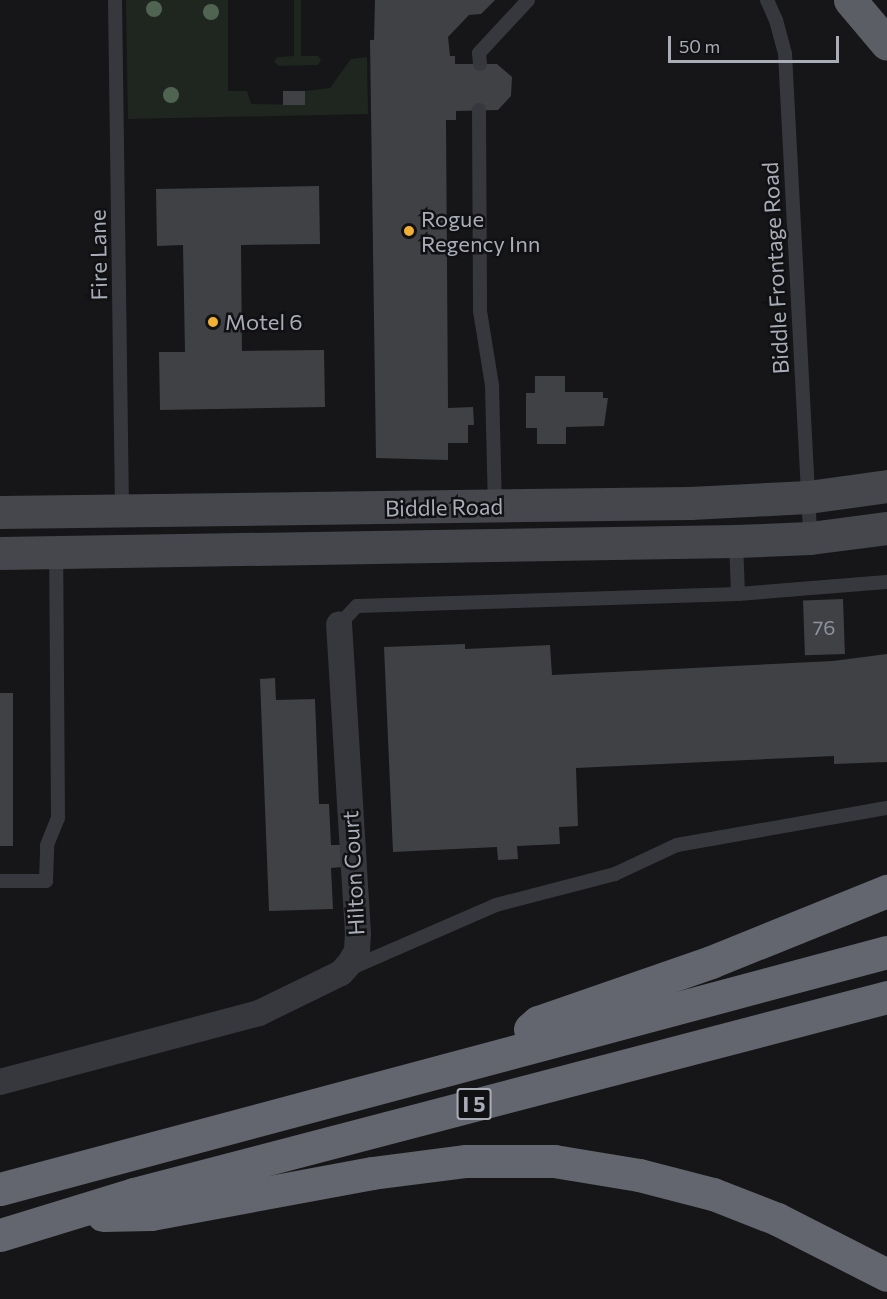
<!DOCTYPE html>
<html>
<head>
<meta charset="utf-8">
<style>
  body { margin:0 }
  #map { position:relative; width:887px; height:1299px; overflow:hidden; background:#161618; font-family:Commissioner,sans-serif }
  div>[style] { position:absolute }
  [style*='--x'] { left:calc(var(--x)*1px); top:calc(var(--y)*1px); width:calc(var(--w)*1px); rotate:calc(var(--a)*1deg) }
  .green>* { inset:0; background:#1e261f }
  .building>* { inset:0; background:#404145; transform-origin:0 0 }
  .service>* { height:14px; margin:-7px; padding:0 7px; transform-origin:7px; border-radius:7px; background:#37383d }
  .minor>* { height:26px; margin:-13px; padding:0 13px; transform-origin:13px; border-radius:13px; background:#37383d }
  .secondary>* { height:33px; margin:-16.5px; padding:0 16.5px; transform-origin:16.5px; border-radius:16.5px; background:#45474d }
  .trunk>* { height:33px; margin:-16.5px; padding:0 16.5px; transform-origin:16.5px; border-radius:16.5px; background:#5b5e65 }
  .motorway>* { height:33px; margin:-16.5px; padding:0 16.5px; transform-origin:16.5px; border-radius:16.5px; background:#63666e }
  .trees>* { width:16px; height:16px; margin:-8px; border-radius:50%; background:#506452 }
  .dots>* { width:16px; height:16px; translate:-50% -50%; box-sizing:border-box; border:3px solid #111113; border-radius:50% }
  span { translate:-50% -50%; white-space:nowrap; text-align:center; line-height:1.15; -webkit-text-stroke:5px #111113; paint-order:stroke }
  .number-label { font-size:20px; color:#8e929b }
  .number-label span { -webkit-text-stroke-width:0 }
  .shield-label span { padding:2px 4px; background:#111113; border:2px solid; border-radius:4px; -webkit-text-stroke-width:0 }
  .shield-label { font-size:21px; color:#a8adb8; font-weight:700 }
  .poi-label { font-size:22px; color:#a8adb8 }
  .left { translate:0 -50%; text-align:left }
  .street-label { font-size:22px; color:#a8adb8 }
  .scale { position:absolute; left:668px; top:36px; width:171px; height:27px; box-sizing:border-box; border:3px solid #a8adb8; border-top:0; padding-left:8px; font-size:18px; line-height:21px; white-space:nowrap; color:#a8adb8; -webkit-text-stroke:4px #111113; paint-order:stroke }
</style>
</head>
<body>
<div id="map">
  <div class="green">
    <div style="clip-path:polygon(126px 0,228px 0,228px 91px,247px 91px,251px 104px,305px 105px,305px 91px,330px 88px,351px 59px,367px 57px,368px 114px,128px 119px)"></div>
    <div style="clip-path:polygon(294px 0,301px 0,301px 56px,318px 56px,321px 60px,318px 65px,278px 66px,274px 61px,278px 57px,294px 56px)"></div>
  </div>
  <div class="building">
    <div style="clip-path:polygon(375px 0,495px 0,481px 14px,469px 15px,448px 37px,450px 56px,455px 56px,455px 64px,497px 64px,512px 77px,511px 96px,498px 110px,456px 111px,456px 120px,446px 120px,448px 408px,473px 407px,474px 425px,468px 425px,468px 443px,448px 443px,448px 460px,376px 458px,370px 40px,374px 40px)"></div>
    <div style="left:305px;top:91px;width:14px;height:22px;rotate:90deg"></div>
    <div style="clip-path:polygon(319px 186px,320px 244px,241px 245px,242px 351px,324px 350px,325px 407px,160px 410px,159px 352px,185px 352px,183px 245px,157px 246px,156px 189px)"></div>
    <div style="clip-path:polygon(535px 376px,565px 376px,565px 392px,603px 392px,603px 398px,608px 398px,604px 426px,566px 427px,566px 444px,537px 444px,537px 428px,526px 428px,526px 393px,535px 393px)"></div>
    <div style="left:843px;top:599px;width:55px;height:40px;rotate:88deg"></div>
    <div style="clip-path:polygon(465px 644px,465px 649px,550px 645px,552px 675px,833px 661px,887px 654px,887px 762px,834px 764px,834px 756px,576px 768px,578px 826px,559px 827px,560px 844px,517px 846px,518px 859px,498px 860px,497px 847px,393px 852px,384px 647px)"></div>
    <div style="clip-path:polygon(275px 678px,276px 700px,315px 699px,319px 804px,329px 804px,331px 845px,341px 845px,342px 867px,331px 868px,333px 909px,269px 911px,260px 679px)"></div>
    <div style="left:0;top:693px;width:13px;height:153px"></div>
  </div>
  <div class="service">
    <div style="--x:115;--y:0;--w:510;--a:89.21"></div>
    <div style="--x:767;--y:0;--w:22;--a:66"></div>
    <div style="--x:776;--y:20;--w:35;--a:75"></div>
    <div style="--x:785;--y:54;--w:485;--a:87"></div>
    <div style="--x:480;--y:64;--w:11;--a:-95"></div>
    <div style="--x:479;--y:53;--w:72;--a:-47.2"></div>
    <div style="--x:479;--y:110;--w:201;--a:89.7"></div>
    <div style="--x:480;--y:311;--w:75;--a:80.8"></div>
    <div style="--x:492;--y:385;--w:122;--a:88.6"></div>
    <div style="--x:738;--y:594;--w:149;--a:-4.6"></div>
    <div style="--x:339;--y:625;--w:26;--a:-47"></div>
    <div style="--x:357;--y:606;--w:381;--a:-1.8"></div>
    <div style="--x:738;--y:594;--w:53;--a:-92.2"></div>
    <div style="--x:0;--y:881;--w:46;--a:0"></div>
    <div style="--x:46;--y:881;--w:36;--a:-88"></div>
    <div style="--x:47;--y:845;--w:29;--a:-68"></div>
    <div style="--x:58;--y:818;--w:266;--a:-90.4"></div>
    <div style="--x:349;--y:969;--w:160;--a:-23.5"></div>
    <div style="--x:496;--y:905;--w:123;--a:-14.6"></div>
    <div style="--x:615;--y:874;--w:68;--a:-25.1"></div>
    <div style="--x:677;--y:845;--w:213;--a:-10"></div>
  </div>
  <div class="minor">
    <div style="--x:0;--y:1082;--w:268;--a:-14.9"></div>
    <div style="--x:259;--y:1013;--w:91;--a:-26"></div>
    <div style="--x:341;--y:973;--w:13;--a:-48"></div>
    <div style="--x:350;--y:963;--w:14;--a:-60"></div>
    <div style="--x:357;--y:951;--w:17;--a:-87"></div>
    <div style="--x:358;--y:934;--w:310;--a:-93.5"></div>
  </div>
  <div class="secondary">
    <div style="--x:0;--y:512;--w:690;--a:-0.75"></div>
    <div style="--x:690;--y:503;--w:118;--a:-2.9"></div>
    <div style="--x:808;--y:497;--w:80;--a:-7.9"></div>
    <div style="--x:0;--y:553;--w:736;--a:-0.93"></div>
    <div style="--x:736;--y:541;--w:74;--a:-2.3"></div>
    <div style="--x:810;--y:538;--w:78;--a:-7.4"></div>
  </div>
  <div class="trunk">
    <div style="--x:850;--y:0;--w:57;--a:49.9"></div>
  </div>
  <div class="motorway">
    <div style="--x:530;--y:1029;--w:11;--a:-41"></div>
    <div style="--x:538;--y:1022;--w:183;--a:-19.1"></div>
    <div style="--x:711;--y:962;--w:190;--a:-22"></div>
    <div style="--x:0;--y:1189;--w:918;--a:-14.96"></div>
    <div style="--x:103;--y:1215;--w:48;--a:-1.2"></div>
    <div style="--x:151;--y:1214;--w:225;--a:-10.5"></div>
    <div style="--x:372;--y:1173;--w:95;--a:-7.3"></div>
    <div style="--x:466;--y:1161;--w:88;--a:0"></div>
    <div style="--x:554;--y:1161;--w:86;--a:9.4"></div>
    <div style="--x:639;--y:1175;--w:76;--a:14.4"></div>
    <div style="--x:713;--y:1194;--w:69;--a:21.3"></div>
    <div style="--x:777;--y:1219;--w:123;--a:27"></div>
    <div style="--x:0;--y:1235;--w:140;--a:-17"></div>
    <div style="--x:134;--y:1194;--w:778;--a:-14.66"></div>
  </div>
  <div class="trees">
    <div style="left:154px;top:9px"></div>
    <div style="left:211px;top:12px"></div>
    <div style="left:171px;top:95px"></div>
  </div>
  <div class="dots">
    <div style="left:409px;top:231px;background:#f2b134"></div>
    <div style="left:213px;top:322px;background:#f2b134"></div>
  </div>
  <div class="number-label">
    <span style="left:824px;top:627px">76</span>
  </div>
  <div class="shield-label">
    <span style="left:474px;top:1104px">I 5</span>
  </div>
  <div class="poi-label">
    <span class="left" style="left:421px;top:231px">Rogue<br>Regency Inn</span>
    <span class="left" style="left:225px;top:322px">Motel 6</span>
  </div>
  <div class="street-label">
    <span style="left:98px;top:255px;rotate:-91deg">Fire Lane</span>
    <span style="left:775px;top:268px;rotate:-93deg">Biddle Frontage Road</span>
    <span style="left:444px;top:507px;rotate:-1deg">Biddle Road</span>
    <span style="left:353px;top:873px;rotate:-93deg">Hilton Court</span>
  </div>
  <div class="scale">50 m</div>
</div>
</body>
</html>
